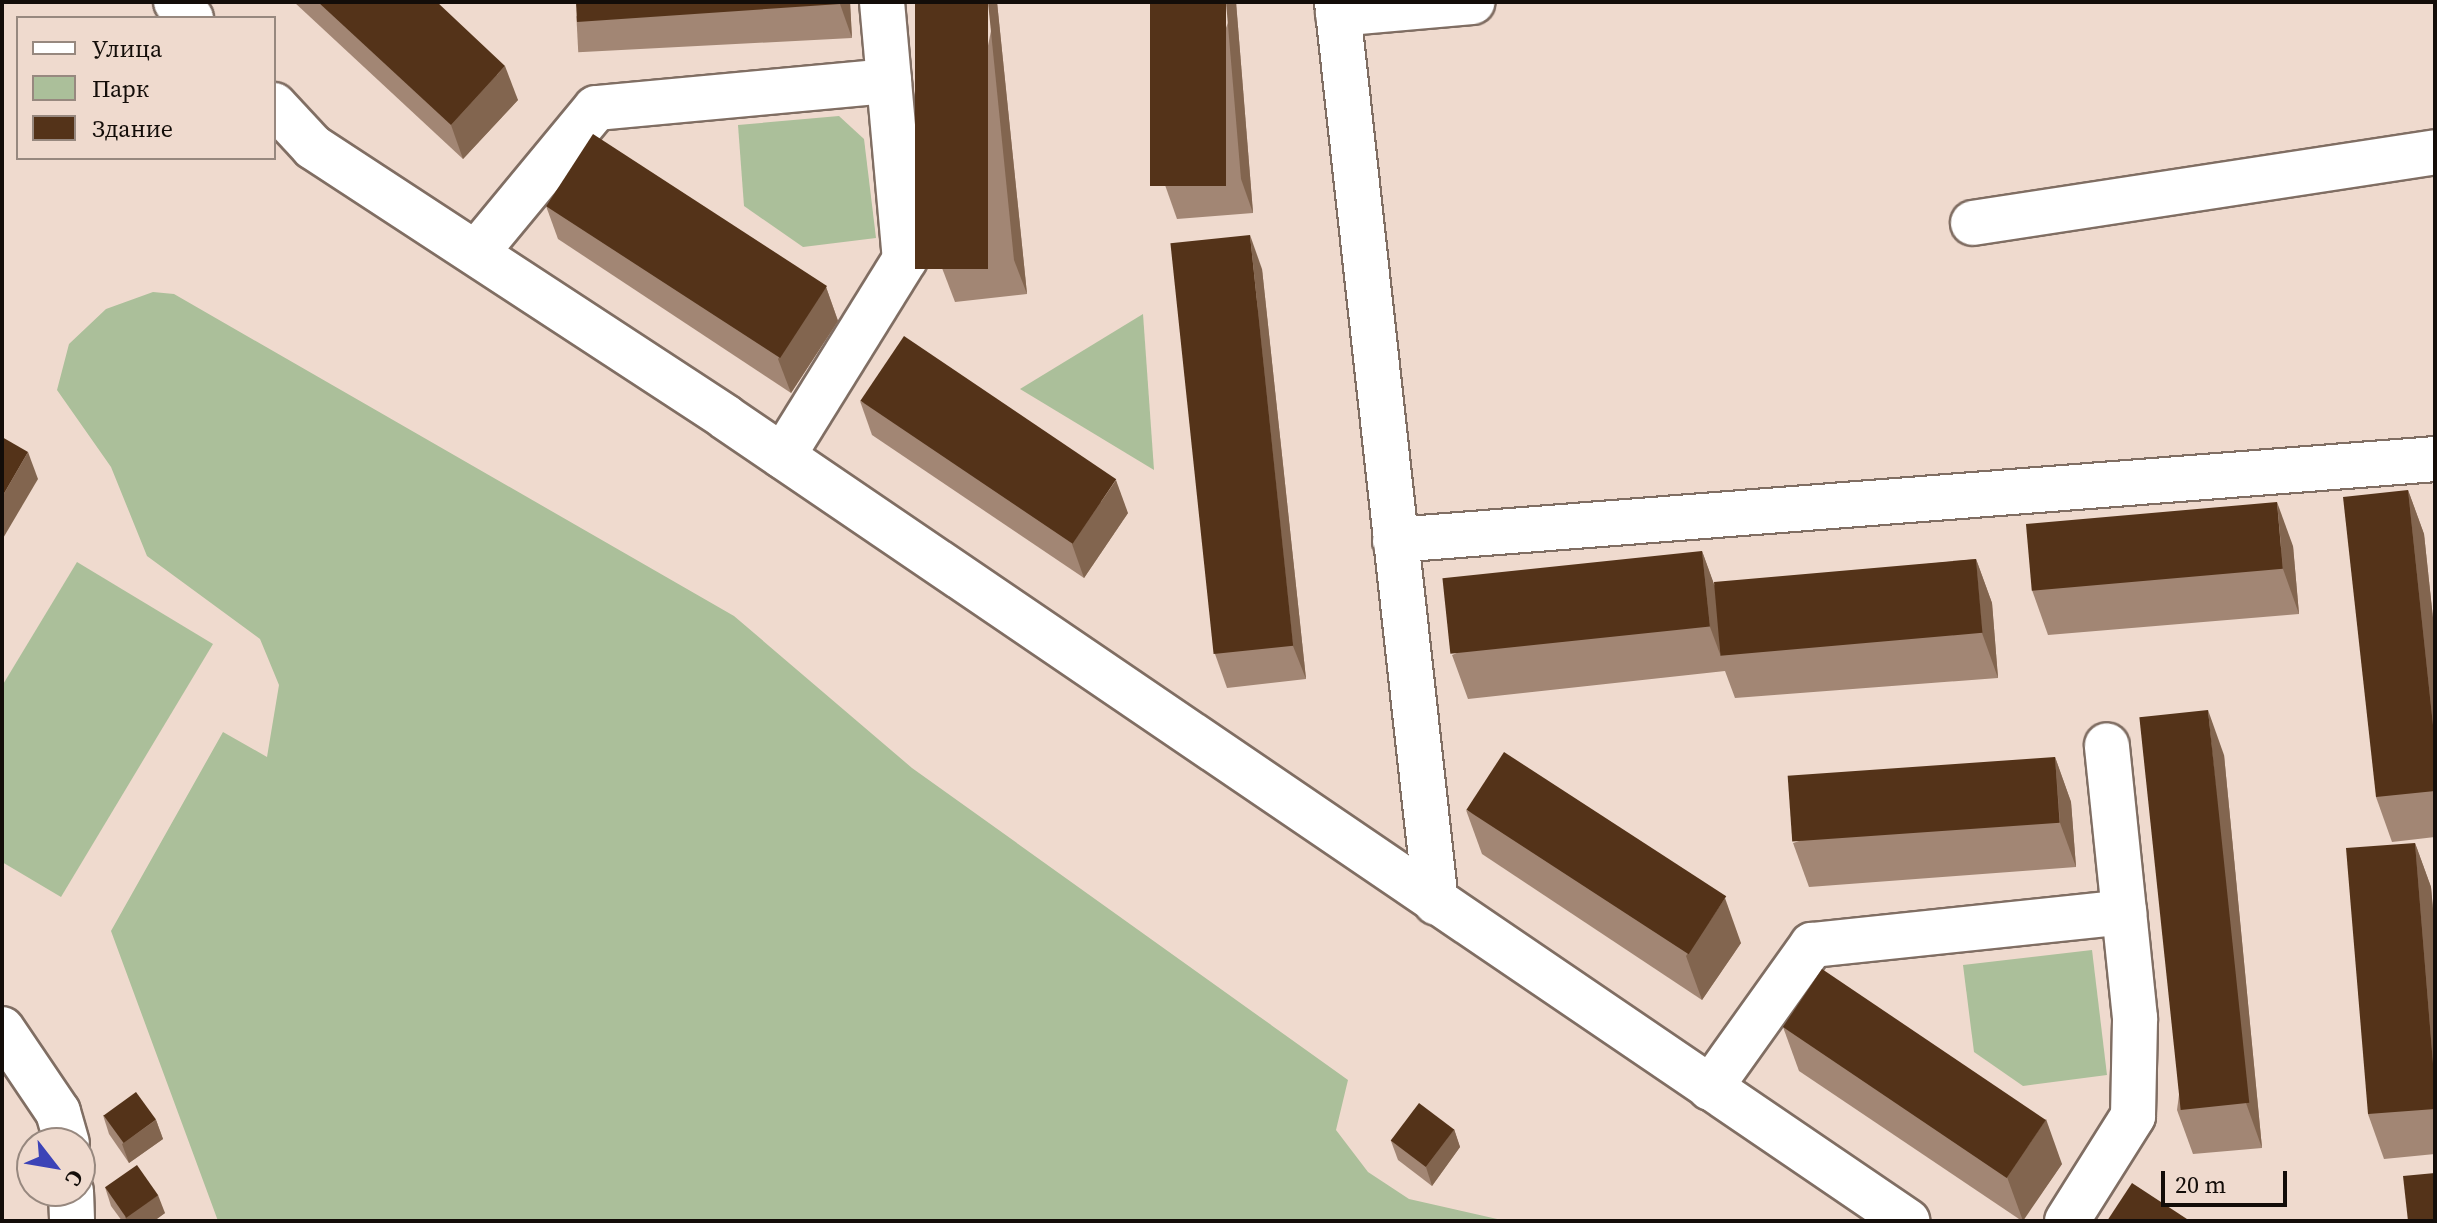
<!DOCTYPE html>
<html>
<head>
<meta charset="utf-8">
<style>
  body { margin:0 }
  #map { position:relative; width:2437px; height:1223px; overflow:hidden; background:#efdace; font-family:"Source Serif 4",serif }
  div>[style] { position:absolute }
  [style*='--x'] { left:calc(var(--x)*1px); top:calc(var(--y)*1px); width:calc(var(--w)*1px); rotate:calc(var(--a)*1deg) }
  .green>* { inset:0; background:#abbf9a }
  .roads { filter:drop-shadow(2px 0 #806e63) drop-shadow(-2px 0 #806e63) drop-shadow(0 2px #806e63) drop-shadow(0 -2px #806e63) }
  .minor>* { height:44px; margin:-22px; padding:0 22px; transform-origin:22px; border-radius:22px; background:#fff }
  .wall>* { inset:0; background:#a28674; transform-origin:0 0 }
  .shaded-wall>* { inset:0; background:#82654f }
  .building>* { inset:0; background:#543319; transform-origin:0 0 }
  span { translate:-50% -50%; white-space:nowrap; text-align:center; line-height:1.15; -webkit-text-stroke:8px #efdace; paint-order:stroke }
  .frame { position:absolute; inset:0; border:4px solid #130d09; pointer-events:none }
  .legend { position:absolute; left:16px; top:16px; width:260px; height:144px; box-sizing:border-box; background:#efdace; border:2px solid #97887f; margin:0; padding:10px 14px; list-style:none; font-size:24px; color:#130d09 }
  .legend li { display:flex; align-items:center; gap:16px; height:40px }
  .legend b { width:40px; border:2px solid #97887f }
  .north { position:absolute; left:16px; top:1127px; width:80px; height:80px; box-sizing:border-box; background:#efdace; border:2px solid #97887f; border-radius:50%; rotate:121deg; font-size:22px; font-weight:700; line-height:32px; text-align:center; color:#130d09 }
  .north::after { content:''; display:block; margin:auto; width:28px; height:36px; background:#3c43b7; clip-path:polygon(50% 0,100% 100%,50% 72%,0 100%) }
  .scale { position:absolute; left:2161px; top:1171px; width:126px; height:36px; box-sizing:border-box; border:4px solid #130d09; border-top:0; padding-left:10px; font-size:24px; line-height:28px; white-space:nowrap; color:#130d09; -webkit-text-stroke:6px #efdace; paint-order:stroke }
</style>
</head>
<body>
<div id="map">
  <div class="green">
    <div style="clip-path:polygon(839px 116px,864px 139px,876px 238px,803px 247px,744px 206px,738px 125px)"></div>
    <div style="clip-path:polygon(153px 292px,174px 294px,734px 616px,912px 768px,1348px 1080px,1336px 1130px,1368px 1172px,1409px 1199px,1506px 1221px,218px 1221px,111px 931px,223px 732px,267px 757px,279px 685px,260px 639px,147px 556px,111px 467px,57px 390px,69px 344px,106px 309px)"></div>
    <div style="clip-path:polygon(1143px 314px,1154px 470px,1020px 389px)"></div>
    <div style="clip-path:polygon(77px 562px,213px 644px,61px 897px,2px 862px,2px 686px)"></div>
    <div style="clip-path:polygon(2092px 950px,2107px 1075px,2023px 1086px,1974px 1052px,1963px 965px)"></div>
  </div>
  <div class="roads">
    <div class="minor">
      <div style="--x:176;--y:2;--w:22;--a:47"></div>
      <div style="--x:882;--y:2;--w:79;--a:84.9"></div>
      <div style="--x:1337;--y:2;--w:906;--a:83.73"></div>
      <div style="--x:1338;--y:14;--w:135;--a:-5.1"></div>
      <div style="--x:274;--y:105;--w:57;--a:47.1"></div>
      <div style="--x:313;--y:147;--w:493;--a:33.2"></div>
      <div style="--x:725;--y:417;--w:1430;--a:34.22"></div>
      <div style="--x:1973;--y:223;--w:467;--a:-8.7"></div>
      <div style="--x:476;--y:253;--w:188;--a:-50.4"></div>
      <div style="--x:596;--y:108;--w:294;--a:-5.3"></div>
      <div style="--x:889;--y:81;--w:179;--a:84.9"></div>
      <div style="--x:905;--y:259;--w:232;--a:121.8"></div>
      <div style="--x:1395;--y:540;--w:1043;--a:-4.45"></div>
      <div style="--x:2;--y:1029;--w:100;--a:56"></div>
      <div style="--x:58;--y:1112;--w:32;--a:74"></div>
      <div style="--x:1710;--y:1088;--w:176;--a:-54.5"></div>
      <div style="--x:1812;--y:945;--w:314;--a:-6"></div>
      <div style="--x:71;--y:1191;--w:30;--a:88"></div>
      <div style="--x:2067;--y:1221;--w:124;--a:-57.8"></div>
      <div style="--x:2133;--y:1116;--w:98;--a:-88.8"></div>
      <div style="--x:2135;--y:1018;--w:274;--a:-95.9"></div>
    </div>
  </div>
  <div class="wall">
    <div style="clip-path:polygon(294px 2px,437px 2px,518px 100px,463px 159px)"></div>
    <div style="left:850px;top:2px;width:36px;height:274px;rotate:87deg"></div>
    <div style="clip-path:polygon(997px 2px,1027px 294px,955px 302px,942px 268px)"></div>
    <div style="clip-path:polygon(1236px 2px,1253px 213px,1177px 219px,1165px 185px)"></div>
    <div style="clip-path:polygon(546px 206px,826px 287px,838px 321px,791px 393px,558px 239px)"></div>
    <div style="clip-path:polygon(1262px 269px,1306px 679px,1227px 688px,1215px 654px)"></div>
    <div style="clip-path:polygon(860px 401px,1128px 513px,1084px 578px,872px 435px)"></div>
    <div style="clip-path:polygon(2408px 490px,2424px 534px,2435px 637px,2435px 837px,2392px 842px,2376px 797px)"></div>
    <div style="clip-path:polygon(2293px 546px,2299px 614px,2048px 635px,2032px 590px)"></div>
    <div style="clip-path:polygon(1702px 551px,1714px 585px,1976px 559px,1992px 603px,1998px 678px,1735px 698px,1725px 671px,1468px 699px,1452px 655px)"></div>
    <div style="clip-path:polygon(2224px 755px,2262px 1148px,2193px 1154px,2177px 1110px)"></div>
    <div style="clip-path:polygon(2055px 757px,2071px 802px,2076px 867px,1809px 887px,1793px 843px)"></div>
    <div style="clip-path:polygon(1466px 810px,1741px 943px,1702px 1000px,1482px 854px)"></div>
    <div style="clip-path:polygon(2415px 843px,2431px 887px,2435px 932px,2435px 1154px,2384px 1159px,2368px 1114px)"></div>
    <div style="clip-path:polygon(1783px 1027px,2062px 1164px,2022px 1221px,1799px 1071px)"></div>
    <div style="clip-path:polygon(103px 1115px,156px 1120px,163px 1139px,129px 1163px,109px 1134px)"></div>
    <div style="clip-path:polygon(1454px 1129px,1460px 1147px,1432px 1186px,1398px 1160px,1391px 1141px)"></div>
    <div style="clip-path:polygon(105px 1187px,165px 1213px,154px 1221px,122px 1221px,111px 1206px)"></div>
  </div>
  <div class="shaded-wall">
    <div style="clip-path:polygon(840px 2px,850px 2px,852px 38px,840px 4px)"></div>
    <div style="clip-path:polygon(988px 2px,997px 2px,1027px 294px,1014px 260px)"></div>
    <div style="clip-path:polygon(1226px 2px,1236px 2px,1253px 213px,1241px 179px)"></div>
    <div style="clip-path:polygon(505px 66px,518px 100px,463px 159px,451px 125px)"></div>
    <div style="clip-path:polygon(1250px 235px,1262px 269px,1306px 679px,1293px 646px)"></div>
    <div style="clip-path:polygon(826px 287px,838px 321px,791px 393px,778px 359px)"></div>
    <div style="clip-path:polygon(28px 452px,38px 479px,2px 540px,2px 497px)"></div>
    <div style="clip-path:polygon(1116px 480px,1128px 513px,1084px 578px,1072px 544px)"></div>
    <div style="clip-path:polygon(2408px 490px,2424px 534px,2435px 637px,2435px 744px)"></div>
    <div style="clip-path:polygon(2277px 502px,2293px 546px,2299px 614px,2283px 569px)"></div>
    <div style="clip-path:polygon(1702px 551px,1718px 595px,1720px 654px,1710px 627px)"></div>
    <div style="clip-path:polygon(1976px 559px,1992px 603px,1998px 678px,1982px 633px)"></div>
    <div style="clip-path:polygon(2208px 710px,2224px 755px,2262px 1148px,2246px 1103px)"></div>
    <div style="clip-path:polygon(2055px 757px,2071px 802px,2076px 867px,2060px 823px)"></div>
    <div style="clip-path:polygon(2415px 843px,2431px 887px,2435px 932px,2435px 1088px)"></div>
    <div style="clip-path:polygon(1725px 898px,1741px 943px,1702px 1000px,1686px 956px)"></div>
    <div style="clip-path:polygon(2046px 1119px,2062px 1164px,2023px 1221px,2007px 1177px)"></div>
    <div style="clip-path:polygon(156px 1120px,163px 1139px,129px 1163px,122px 1144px)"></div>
    <div style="clip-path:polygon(1454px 1129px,1460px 1147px,1432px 1186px,1426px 1167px)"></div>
    <div style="clip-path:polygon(158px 1195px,165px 1213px,154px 1221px,127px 1221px,125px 1217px)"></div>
  </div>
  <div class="building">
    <div style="clip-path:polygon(318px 2px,437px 2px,505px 66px,451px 125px)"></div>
    <div style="clip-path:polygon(576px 2px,840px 2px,840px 4px,577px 22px)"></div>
    <div style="left:915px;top:2px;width:73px;height:267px"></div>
    <div style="left:1150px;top:2px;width:76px;height:184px"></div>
    <div style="left:593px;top:134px;width:279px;height:86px;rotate:33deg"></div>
    <div style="left:1250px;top:235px;width:413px;height:80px;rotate:84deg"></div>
    <div style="left:904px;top:336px;width:256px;height:78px;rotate:34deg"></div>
    <div style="clip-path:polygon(2px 437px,28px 452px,2px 497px)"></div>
    <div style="clip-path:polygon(2408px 490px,2435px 744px,2435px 791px,2376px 797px,2343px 497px)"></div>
    <div style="left:2277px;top:502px;width:67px;height:252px;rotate:85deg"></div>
    <div style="left:1702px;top:551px;width:76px;height:261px;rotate:84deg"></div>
    <div style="left:1976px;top:559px;width:74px;height:263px;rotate:85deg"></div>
    <div style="left:2208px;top:710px;width:395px;height:69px;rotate:84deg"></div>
    <div style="left:1504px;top:752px;width:265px;height:69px;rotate:33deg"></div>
    <div style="left:2055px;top:757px;width:66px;height:268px;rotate:86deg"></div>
    <div style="clip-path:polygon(2415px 843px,2435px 1088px,2435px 1109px,2368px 1114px,2346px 848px)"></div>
    <div style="left:1822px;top:969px;width:270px;height:70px;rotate:34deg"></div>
    <div style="left:136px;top:1092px;width:34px;height:40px;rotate:54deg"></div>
    <div style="left:1419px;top:1103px;width:44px;height:47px;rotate:37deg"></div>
    <div style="left:137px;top:1165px;width:37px;height:39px;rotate:55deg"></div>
    <div style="clip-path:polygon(2435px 1173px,2435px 1221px,2408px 1221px,2403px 1176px)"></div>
    <div style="clip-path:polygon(2132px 1183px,2190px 1221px,2107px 1221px)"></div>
  </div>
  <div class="frame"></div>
  <ul class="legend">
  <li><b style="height:10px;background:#fff"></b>Улица</li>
  <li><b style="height:22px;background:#abbf9a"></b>Парк</li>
  <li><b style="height:22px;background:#543319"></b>Здание</li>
  </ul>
  <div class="north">С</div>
  <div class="scale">20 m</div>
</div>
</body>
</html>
